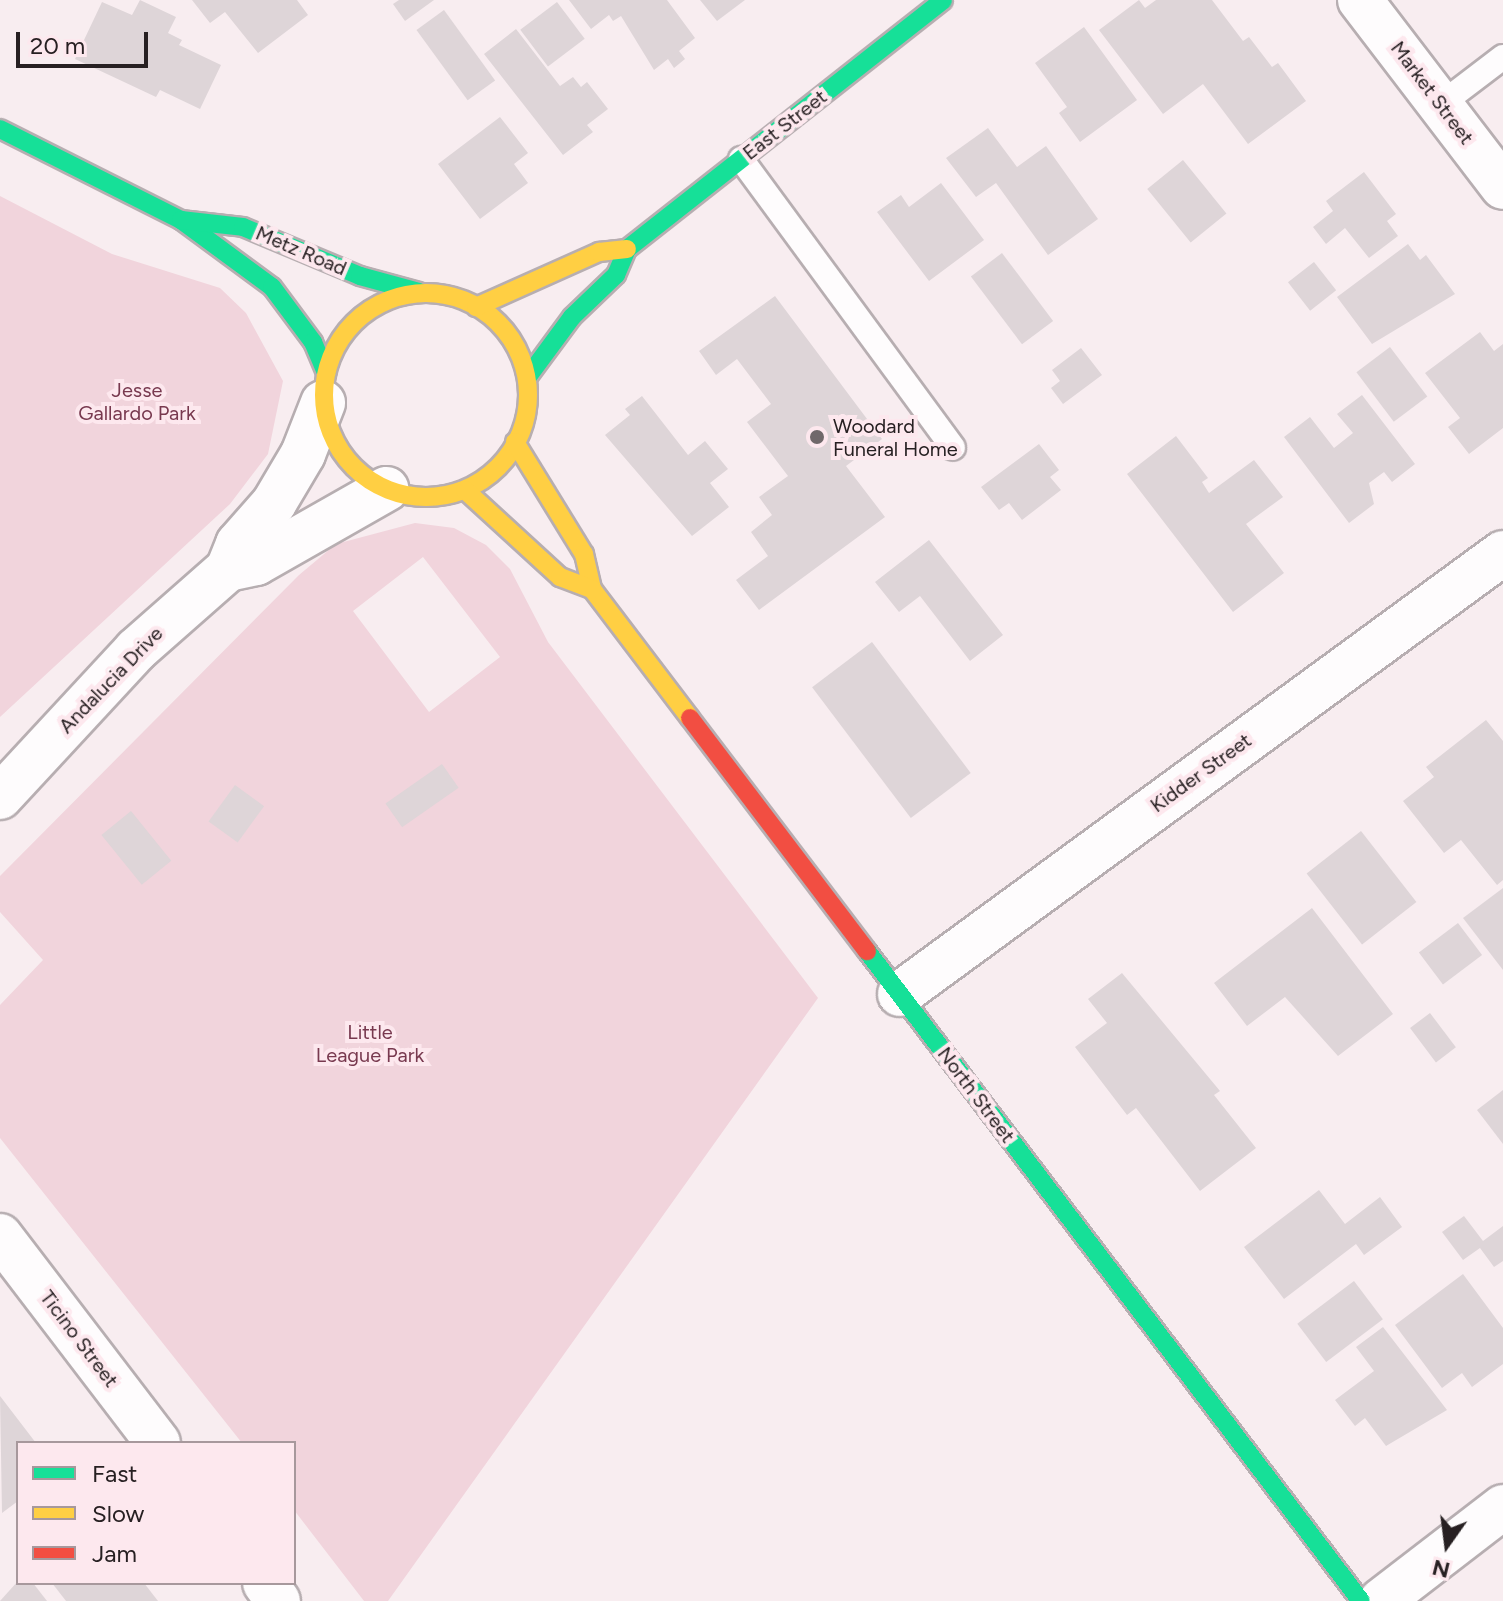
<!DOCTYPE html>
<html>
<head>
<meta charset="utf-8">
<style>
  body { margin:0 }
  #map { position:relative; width:1503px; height:1601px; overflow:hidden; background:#f8edf0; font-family:Figtree,sans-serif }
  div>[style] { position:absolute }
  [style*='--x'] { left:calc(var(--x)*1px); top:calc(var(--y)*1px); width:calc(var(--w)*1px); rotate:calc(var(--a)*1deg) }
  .green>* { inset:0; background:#f1d4dc }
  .building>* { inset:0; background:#ded5d8; transform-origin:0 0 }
  .roads { filter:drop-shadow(2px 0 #b7aeb1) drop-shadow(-2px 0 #b7aeb1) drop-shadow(0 2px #b7aeb1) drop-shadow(0 -2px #b7aeb1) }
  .lane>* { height:24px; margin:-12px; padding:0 12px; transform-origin:12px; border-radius:12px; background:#fefcfd }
  .street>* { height:44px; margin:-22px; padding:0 22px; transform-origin:22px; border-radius:22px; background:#fefcfd }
  .fast>* { height:18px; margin:-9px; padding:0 9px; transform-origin:9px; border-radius:9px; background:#16e098 }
  .slow>* { height:18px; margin:-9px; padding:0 9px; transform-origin:9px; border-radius:9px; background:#ffcf43 }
  .slow>.ring { margin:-9px; padding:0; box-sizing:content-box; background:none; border:18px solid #ffcf43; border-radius:50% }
  .jam>* { height:18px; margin:-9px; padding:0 9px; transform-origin:9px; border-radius:9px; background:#f24e42 }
  .dots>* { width:22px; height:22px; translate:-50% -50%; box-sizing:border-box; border:4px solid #fde8ee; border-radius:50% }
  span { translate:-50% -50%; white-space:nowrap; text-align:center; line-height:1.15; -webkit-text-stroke:8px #fde8ee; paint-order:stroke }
  .street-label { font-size:20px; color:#272022 }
  .park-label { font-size:20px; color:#78394f }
  .poi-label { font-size:20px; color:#272022 }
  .left { translate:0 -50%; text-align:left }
  .legend { position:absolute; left:16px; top:1441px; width:280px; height:144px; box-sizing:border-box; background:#fde8ee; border:2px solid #a7989c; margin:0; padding:10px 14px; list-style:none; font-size:24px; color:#272022 }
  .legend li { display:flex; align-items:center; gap:16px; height:40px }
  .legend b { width:40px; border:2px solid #a7989c }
  .north { position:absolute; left:1407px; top:1505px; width:80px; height:80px; -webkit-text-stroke:6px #fde8ee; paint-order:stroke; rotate:194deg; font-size:22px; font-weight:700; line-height:32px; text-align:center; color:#272022 }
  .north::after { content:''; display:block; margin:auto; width:28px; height:36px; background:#272022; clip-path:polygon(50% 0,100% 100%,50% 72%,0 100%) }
  .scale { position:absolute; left:16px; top:32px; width:132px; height:36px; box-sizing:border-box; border:4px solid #272022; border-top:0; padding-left:10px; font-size:24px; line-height:28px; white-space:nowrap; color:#272022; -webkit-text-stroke:6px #fde8ee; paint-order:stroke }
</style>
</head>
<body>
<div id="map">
  <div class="green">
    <div style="clip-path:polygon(0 196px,112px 254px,220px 288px,246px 313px,283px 381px,268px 454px,230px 504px,0 717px)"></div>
    <div style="clip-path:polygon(evenodd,415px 523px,454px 528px,486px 545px,510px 569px,548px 642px,818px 998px,388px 1601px,364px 1601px,294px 1510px,294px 1443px,242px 1443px,0 1138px,0 1005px,43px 960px,0 912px,0 876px,299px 575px,336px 544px,415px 523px,423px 557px,500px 657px,429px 712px,353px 611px,423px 557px)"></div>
  </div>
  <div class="building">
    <div style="clip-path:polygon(140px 0,176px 17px,168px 33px,182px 40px,179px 45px,221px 65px,200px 109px,160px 90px,156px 97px,75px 59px,102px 2px,132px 15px)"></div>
    <div style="clip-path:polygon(192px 0,297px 0,308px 15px,258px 53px,225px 12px,210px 23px)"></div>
    <div style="clip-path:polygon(399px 0,434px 0,405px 21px,393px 4px)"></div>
    <div style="clip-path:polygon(569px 0,667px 0,695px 38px,679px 51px,685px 59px,674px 68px,668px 59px,654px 70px,621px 16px,613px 21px,609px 15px,591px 29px)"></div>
    <div style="clip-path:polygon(700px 0,745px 0,717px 21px)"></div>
    <div style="clip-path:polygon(1139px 0,1145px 8px,1156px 0,1212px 0,1243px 41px,1249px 37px,1272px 67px,1278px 63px,1306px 101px,1248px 144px,1203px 84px,1163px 114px,1099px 30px)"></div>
    <div style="left:557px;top:2px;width:46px;height:46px;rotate:53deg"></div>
    <div style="left:444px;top:10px;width:87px;height:34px;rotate:54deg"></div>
    <div style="clip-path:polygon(1084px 27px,1137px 100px,1080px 142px,1059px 113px,1067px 107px,1035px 63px)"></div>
    <div style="clip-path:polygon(516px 29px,560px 86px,573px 77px,581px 87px,587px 82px,608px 109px,587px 125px,593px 132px,563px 155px,484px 54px)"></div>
    <div style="clip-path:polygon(500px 117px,528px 153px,514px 164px,528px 183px,480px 219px,438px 164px)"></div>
    <div style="clip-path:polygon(988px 128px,1017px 167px,1046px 146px,1098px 219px,1048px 255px,996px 183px,976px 197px,946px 158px)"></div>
    <div style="left:1183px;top:160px;width:69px;height:46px;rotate:51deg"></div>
    <div style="clip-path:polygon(1364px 172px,1396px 214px,1387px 221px,1398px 236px,1369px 258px,1345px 228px,1326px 244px,1313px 227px,1333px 211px,1326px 201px)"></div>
    <div style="clip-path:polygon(941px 183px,984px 240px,929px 281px,877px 212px,901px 195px,909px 207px)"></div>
    <div style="clip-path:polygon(1408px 244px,1420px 260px,1426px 255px,1455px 294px,1372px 344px,1337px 297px)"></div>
    <div style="left:1002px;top:253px;width:85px;height:39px;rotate:53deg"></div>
    <div style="left:1314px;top:262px;width:36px;height:33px;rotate:52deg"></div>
    <div style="clip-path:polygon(775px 296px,882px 439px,846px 466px,885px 517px,759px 610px,736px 580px,768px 556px,751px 532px,772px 515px,759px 497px,788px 476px,747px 422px,771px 404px,737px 359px,716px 375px,699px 351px)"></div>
    <div style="clip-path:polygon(1480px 332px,1494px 351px,1503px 344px,1503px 428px,1469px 454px,1448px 427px,1460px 418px,1425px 373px)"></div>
    <div style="left:1390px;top:347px;width:62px;height:42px;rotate:53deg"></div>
    <div style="clip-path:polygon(1081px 348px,1102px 375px,1063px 404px,1051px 388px,1060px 381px,1052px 370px)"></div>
    <div style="clip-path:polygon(1362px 395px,1415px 464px,1392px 482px,1384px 472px,1369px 483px,1374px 504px,1349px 523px,1284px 437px,1310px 417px,1334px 448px,1353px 433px,1337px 414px)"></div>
    <div style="clip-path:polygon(642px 396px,688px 455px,705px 441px,728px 469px,710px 483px,729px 507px,692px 536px,605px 435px,630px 415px,625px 409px)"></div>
    <div style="clip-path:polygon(1176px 436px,1208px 478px,1202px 482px,1209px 493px,1254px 460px,1283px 497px,1246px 524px,1284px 573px,1233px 612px,1127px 474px)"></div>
    <div style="clip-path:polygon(1039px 444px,1059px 470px,1050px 477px,1061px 490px,1022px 520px,1009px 503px,999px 510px,981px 487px)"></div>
    <div style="clip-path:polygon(929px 540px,1003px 635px,970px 661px,920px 596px,899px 612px,875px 582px)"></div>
    <div style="left:872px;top:642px;width:164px;height:75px;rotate:53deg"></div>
    <div style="clip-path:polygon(1486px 720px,1503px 741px,1503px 880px,1497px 885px,1461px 840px,1444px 853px,1403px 801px,1434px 777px,1426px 767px)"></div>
    <div style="left:442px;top:764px;width:29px;height:69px;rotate:55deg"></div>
    <div style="left:235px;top:785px;width:36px;height:45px;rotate:36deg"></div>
    <div style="left:131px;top:811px;width:64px;height:38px;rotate:51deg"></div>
    <div style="left:1361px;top:831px;width:90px;height:69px;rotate:52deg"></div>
    <div style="clip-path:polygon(1503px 888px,1503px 970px,1463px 918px)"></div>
    <div style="clip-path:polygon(1312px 908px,1393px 1014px,1338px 1056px,1285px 997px,1247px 1026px,1214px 983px)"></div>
    <div style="left:1458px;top:923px;width:40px;height:49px;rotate:53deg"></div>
    <div style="clip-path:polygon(1122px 973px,1220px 1091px,1214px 1095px,1256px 1148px,1200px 1191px,1136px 1108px,1127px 1115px,1075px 1047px,1107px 1023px,1088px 999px)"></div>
    <div style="left:1430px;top:1013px;width:43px;height:25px;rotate:53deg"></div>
    <div style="clip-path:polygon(1503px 1090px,1503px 1144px,1477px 1110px)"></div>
    <div style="clip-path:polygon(1319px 1190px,1345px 1224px,1380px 1197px,1402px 1227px,1364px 1255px,1356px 1244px,1284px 1299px,1244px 1247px)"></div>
    <div style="clip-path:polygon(1464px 1216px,1483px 1241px,1503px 1226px,1503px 1261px,1494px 1267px,1480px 1248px,1463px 1260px,1442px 1232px)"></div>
    <div style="clip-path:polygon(1463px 1274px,1503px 1328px,1503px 1364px,1472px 1387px,1462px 1373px,1442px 1388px,1395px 1325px)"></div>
    <div style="left:1354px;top:1281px;width:48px;height:71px;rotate:53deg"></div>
    <div style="clip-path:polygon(1383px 1327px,1447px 1410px,1386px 1446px,1365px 1418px,1355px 1426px,1335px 1400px,1374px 1371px,1356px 1347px)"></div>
    <div style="clip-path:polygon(0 1396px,36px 1443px,18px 1443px,18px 1501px,2px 1513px)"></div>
    <div style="clip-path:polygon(18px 1581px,33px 1583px,47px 1601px,0 1601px)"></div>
    <div style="clip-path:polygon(52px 1583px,144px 1583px,158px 1601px,66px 1601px)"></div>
  </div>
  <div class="roads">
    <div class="lane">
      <div style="--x:1440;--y:105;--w:79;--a:-37.3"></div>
      <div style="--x:741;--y:159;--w:358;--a:53.7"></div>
    </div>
    <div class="street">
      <div style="--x:1360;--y:0;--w:235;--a:52.6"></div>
      <div style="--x:228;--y:569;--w:29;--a:-12"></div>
      <div style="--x:256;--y:563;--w:150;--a:-29.6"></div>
      <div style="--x:0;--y:797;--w:200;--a:-47.2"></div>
      <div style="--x:136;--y:650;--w:123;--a:-41.4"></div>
      <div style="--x:228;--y:569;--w:27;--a:-68"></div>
      <div style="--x:238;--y:544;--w:55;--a:-48.7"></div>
      <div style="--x:274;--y:503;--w:57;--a:-59.4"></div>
      <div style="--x:303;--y:454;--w:55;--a:-68.6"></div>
      <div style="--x:900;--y:994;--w:747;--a:-36.18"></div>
      <div style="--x:0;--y:1236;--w:260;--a:52.6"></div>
      <div style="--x:265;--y:1583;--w:22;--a:54"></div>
      <div style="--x:1381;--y:1601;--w:154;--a:-37.6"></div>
    </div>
    <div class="fast">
      <div style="--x:0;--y:129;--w:203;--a:26.7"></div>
      <div style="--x:181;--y:220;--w:113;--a:36.4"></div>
      <div style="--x:272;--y:287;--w:69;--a:53.3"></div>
      <div style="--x:313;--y:342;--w:34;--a:67"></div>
      <div style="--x:181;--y:220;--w:62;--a:6.4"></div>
      <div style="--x:243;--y:227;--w:127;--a:22.7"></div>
      <div style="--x:360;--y:276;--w:61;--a:15.2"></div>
      <div style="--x:527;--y:378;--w:76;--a:-53.6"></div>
      <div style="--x:572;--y:317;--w:61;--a:-43.7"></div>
      <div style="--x:616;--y:275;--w:28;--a:-67"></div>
      <div style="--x:627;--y:249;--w:402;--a:-38.2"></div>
      <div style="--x:867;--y:951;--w:816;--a:52.77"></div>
    </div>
    <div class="slow">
      <div class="ring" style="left:324px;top:293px;width:186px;height:186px"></div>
      <div style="--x:476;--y:307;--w:135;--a:-24.1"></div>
      <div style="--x:599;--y:252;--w:28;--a:-6"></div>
      <div style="--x:515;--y:442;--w:132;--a:58.4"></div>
      <div style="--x:584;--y:554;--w:36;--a:77"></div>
      <div style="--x:592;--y:589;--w:162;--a:52.8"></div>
      <div style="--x:465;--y:490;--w:129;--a:42.5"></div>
      <div style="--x:560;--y:577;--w:34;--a:21"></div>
    </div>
    <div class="jam">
      <div style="--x:690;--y:718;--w:293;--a:52.8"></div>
    </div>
  </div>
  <div class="dots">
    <div style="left:817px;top:437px;background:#70686a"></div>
  </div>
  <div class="street-label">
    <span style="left:1432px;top:93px;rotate:53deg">Market Street</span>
    <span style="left:785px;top:125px;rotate:-38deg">East Street</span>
    <span style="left:301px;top:251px;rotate:23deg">Metz Road</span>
    <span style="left:111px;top:680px;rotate:-46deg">Andalucia Drive</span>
    <span style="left:1201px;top:773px;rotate:-36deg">Kidder Street</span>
    <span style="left:976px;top:1095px;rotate:53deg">North Street</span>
    <span style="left:79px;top:1339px;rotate:53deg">Ticino Street</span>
  </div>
  <div class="park-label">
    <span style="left:137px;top:402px">Jesse<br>Gallardo Park</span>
    <span style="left:370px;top:1044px">Little<br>League Park</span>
  </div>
  <div class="poi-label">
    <span class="left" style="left:833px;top:438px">Woodard<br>Funeral Home</span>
  </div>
  <ul class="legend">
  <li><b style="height:10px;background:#16e098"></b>Fast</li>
  <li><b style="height:10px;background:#ffcf43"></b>Slow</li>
  <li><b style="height:10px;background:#f24e42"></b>Jam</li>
  </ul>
  <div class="north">N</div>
  <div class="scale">20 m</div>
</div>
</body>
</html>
